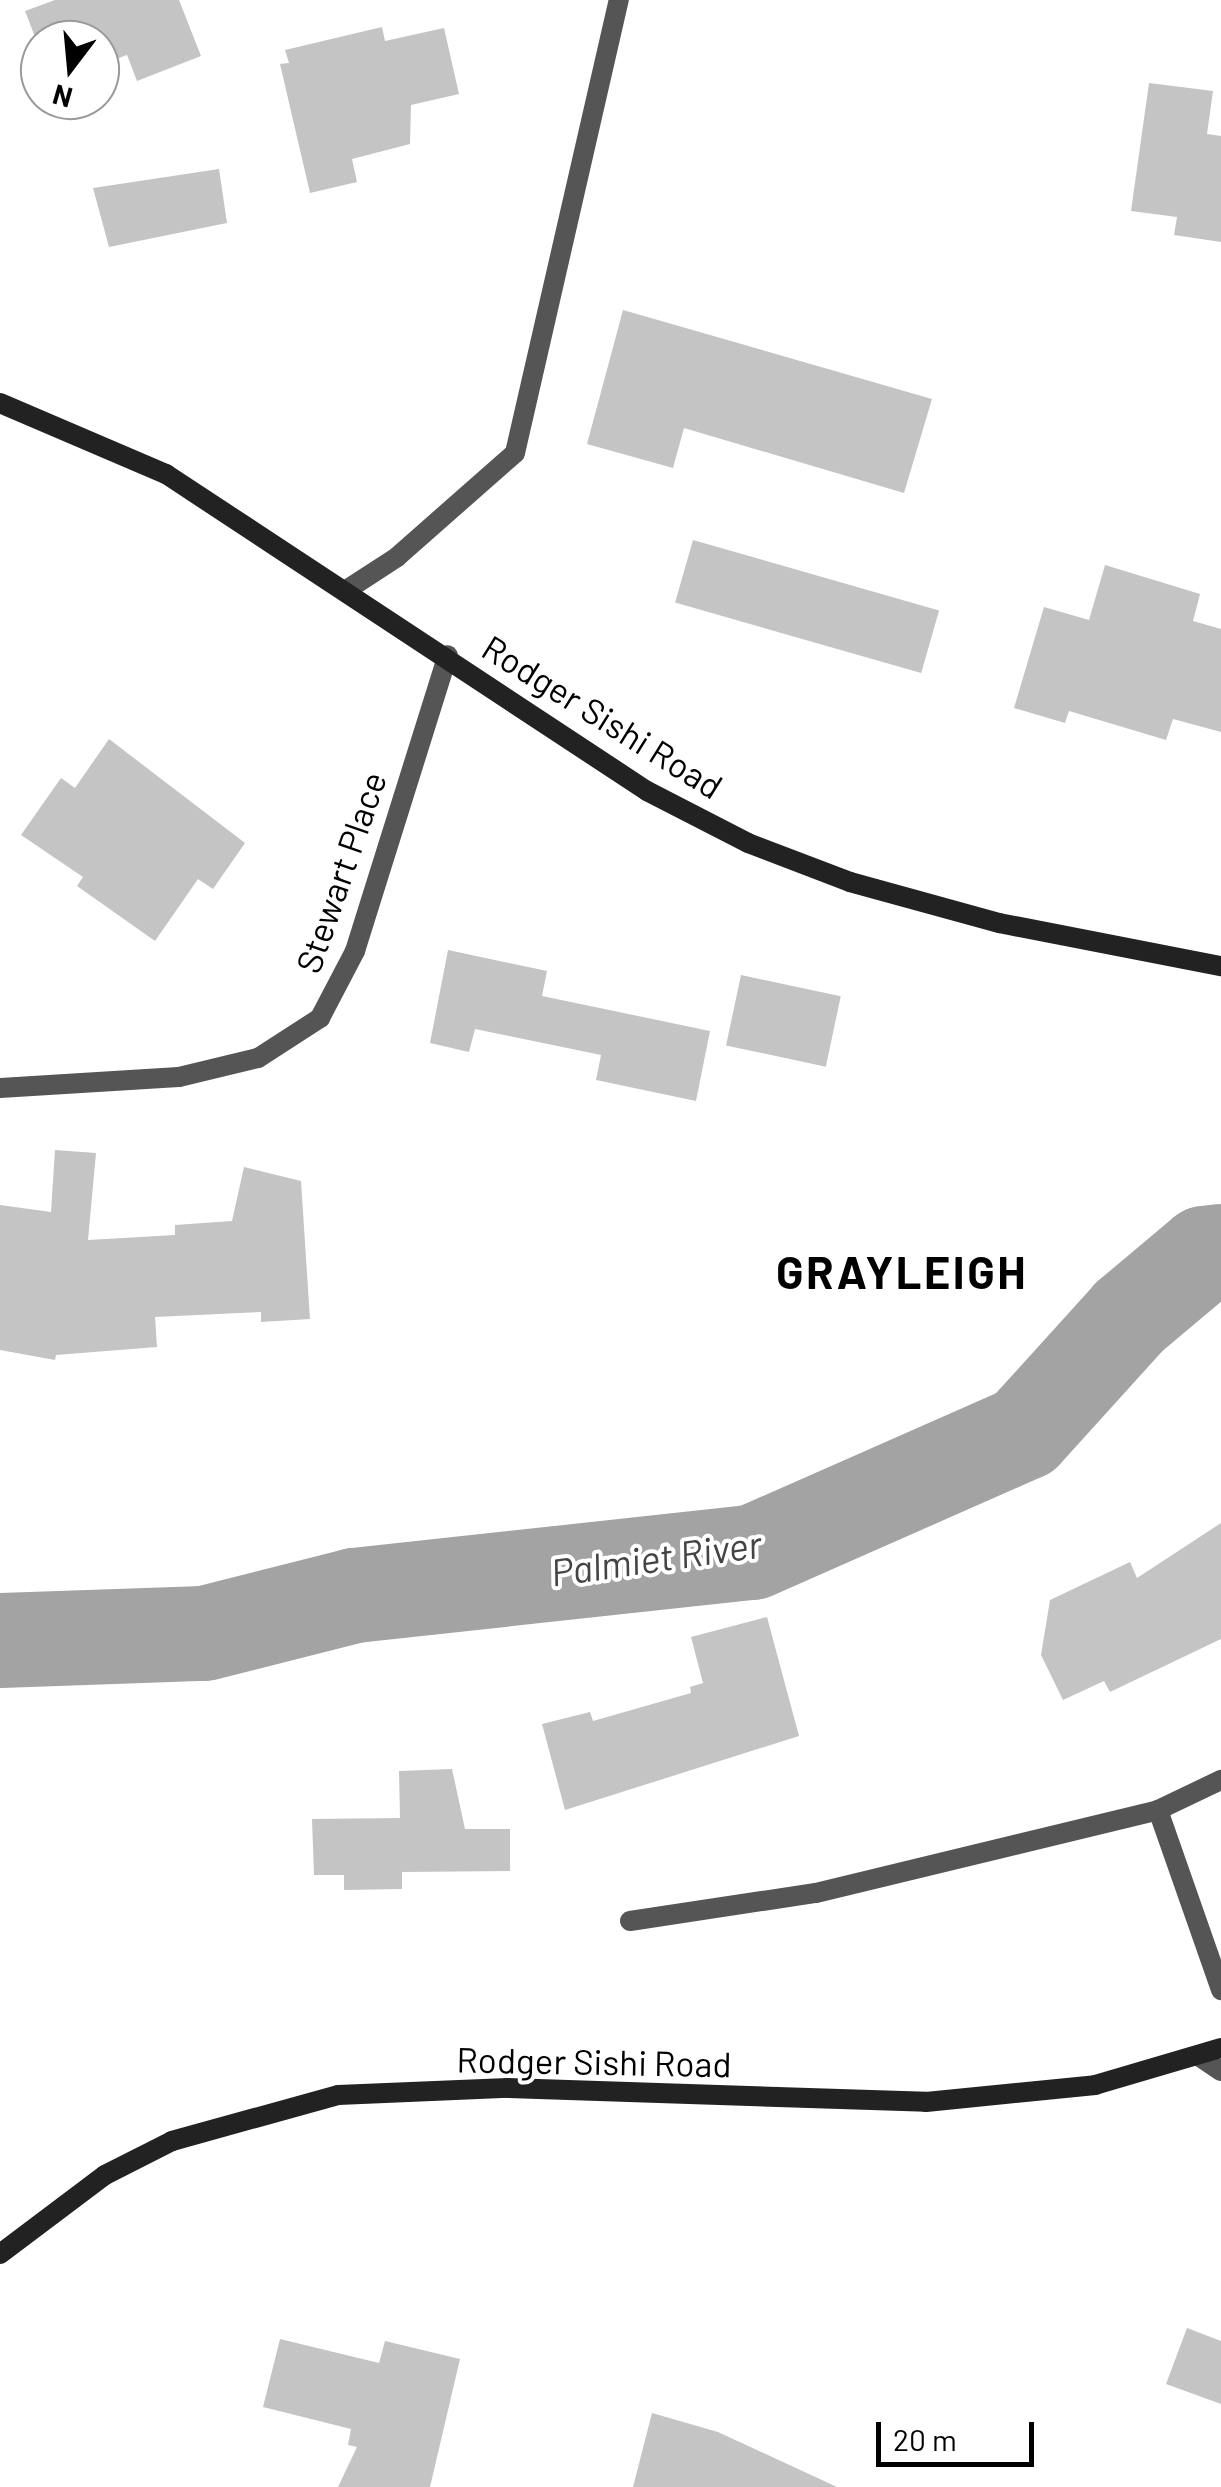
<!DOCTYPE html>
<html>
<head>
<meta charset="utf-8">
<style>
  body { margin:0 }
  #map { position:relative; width:1221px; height:2487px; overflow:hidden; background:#fff; font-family:Barlow,sans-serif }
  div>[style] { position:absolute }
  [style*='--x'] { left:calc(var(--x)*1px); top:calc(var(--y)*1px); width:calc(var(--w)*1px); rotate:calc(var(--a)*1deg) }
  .river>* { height:95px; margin:-47.5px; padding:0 47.5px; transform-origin:47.5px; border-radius:47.5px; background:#a3a3a3 }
  .building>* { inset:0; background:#c4c4c4; transform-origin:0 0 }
  .lane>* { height:20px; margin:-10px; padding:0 10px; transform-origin:10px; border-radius:10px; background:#555 }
  .street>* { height:20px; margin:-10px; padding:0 10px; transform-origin:10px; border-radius:10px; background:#555 }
  .secondary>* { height:20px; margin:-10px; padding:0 10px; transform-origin:10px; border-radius:10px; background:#222 }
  span { translate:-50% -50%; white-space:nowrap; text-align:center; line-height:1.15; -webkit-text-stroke:8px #fff; paint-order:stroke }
  .street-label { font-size:35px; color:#000 }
  .water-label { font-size:38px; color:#444; font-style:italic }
  .district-label { font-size:45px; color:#000; font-weight:700; letter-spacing:2.5px }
  .north { position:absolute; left:20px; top:20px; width:100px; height:100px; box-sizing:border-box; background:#fff; border:2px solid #999; border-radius:50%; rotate:196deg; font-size:28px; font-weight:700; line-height:40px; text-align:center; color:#000 }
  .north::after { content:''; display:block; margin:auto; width:35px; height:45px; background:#000; clip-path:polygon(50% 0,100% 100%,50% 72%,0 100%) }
  .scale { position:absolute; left:876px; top:2422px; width:158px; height:45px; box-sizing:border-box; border:5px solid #000; border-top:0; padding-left:12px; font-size:30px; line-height:35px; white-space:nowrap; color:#000; -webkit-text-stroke:8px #fff; paint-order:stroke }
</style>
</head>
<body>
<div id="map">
  <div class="river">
    <div style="--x:0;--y:1640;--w:204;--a:-2"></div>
    <div style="--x:204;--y:1633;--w:155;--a:-14.2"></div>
    <div style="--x:354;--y:1595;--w:400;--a:-6.2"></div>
    <div style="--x:752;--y:1552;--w:297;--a:-23.8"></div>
    <div style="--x:1024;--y:1432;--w:156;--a:-47.8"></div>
    <div style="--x:1129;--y:1316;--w:98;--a:-40"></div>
    <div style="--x:1204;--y:1253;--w:17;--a:-7"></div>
  </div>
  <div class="building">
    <div style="clip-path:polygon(55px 0,179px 0,201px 56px,137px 81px,127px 55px,100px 65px,100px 40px,40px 40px,40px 50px,25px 11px)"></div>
    <div style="clip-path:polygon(382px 27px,385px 41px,444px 28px,459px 94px,411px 105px,410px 144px,352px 159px,357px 182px,310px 193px,280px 64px,289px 63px,285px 50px)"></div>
    <div style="clip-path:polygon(1149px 83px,1213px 91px,1207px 134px,1221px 136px,1221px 242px,1174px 235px,1177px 217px,1131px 211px)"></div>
    <div style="clip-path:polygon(219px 169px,227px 223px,109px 247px,93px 188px)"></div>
    <div style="clip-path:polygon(623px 310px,932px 399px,904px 493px,684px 428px,673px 468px,587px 444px)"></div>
    <div style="left:693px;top:540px;width:256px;height:65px;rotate:16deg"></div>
    <div style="clip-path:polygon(1105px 565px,1200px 594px,1193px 621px,1221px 629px,1221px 732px,1173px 719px,1166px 740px,1069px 711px,1065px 723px,1014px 708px,1044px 607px,1089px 620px)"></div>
    <div style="clip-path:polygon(109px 739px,245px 843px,213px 889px,198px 879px,155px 941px,77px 886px,83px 877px,21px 835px,61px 778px,75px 788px)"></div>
    <div style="clip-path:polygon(448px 950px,547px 971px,542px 996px,710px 1031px,696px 1101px,596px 1080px,601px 1055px,475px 1029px,469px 1052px,430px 1043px)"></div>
    <div style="left:741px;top:975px;width:102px;height:72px;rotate:12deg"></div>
    <div style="clip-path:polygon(55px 1150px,96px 1153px,88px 1240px,175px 1235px,175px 1225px,232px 1221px,244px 1167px,301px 1181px,310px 1319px,261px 1322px,261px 1312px,155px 1317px,157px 1347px,56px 1355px,55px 1360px,0 1350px,0 1205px,51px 1212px)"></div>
    <div style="clip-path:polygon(1221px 1523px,1221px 1639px,1110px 1692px,1104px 1681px,1063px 1700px,1041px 1655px,1050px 1600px,1130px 1562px,1137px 1578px)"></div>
    <div style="clip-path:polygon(767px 1617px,799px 1736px,565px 1810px,542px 1724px,590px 1712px,593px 1721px,691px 1693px,690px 1687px,703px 1683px,691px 1637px)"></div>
    <div style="clip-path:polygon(452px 1769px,465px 1829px,510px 1829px,510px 1871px,402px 1872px,402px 1889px,344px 1890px,344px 1875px,314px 1875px,312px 1819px,400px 1818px,399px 1771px)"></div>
    <div style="clip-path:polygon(1187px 2328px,1221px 2341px,1221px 2404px,1166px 2384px)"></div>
    <div style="clip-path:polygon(280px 2339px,379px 2363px,385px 2341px,460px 2359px,430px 2487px,338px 2487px,357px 2447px,348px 2445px,351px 2429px,263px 2407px)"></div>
    <div style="clip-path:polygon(652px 2413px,718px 2432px,837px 2487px,633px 2487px)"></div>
  </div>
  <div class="lane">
    <div style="--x:348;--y:589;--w:59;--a:-33.1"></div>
    <div style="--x:397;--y:557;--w:157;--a:-41.4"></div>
    <div style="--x:515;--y:453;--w:465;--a:-77.1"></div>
    <div style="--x:1158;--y:1810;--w:191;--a:70.7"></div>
    <div style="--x:630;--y:1921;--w:188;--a:-8.6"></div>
    <div style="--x:816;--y:1893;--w:352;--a:-13.6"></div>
    <div style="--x:1158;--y:1810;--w:70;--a:-25.5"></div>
  </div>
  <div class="street">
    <div style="--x:0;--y:1088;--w:179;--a:-3.5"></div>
    <div style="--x:179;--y:1077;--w:81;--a:-13.5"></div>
    <div style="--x:258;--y:1058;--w:74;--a:-32.8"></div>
    <div style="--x:320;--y:1018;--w:76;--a:-62.4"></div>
    <div style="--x:355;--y:951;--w:310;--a:-72.6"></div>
    <div style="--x:1200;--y:2057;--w:25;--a:34"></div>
  </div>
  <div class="secondary">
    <div style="--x:0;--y:403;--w:181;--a:23.2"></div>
    <div style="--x:166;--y:474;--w:576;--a:33.39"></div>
    <div style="--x:647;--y:791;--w:114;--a:27.2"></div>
    <div style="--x:748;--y:843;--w:109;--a:20.9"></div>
    <div style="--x:850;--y:882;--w:155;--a:15.4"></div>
    <div style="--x:999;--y:923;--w:226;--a:11"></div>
    <div style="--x:0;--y:2254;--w:131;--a:-37"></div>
    <div style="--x:105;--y:2175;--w:75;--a:-26.9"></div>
    <div style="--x:172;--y:2141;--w:172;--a:-15.5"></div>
    <div style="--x:338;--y:2095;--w:170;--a:-2.4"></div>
    <div style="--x:508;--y:2088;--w:418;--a:1.9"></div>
    <div style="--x:926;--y:2102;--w:170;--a:-5.7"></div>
    <div style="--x:1095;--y:2085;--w:131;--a:-16.4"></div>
  </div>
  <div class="street-label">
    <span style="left:603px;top:716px;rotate:32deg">Rodger Sishi Road</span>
    <span style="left:340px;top:872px;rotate:-71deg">Stewart Place</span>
    <span style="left:594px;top:2061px;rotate:1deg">Rodger Sishi Road</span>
  </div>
  <div class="water-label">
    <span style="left:656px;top:1558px;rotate:-8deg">Palmiet River</span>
  </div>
  <div class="district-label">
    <span style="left:902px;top:1272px">GRAYLEIGH</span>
  </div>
  <div class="north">N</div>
  <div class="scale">20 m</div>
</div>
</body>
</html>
